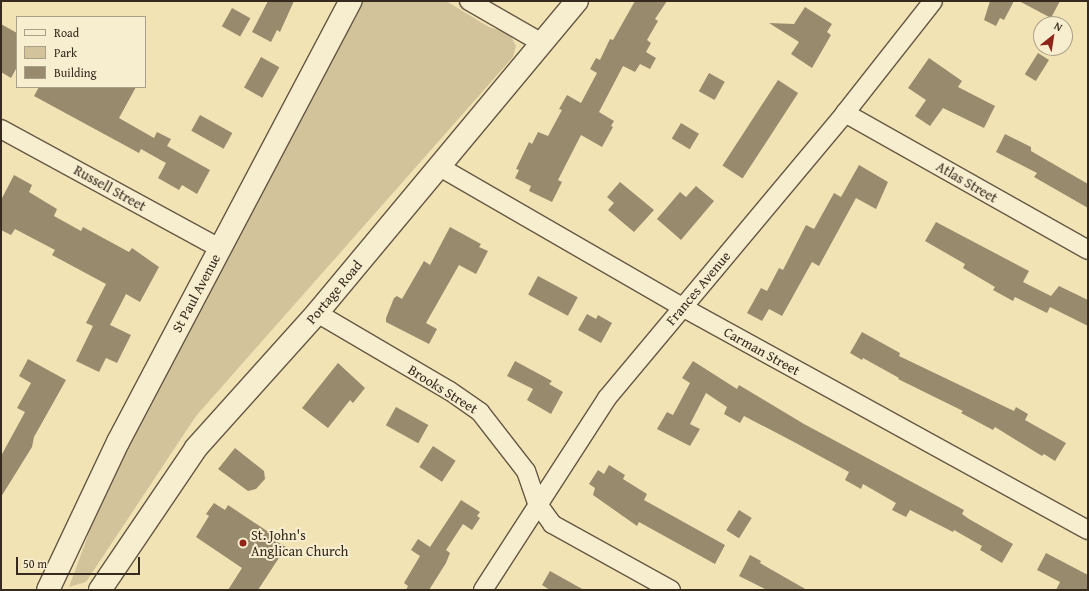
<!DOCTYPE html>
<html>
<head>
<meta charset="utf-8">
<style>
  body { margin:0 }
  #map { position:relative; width:1089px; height:591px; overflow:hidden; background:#f2e3b5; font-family:"Gentium Book Plus",serif }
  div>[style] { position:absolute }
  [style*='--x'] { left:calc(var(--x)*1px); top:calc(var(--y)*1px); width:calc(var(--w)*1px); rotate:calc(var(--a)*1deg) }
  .green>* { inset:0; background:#d2c39b }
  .building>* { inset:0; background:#988a6d; transform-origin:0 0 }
  .roads { filter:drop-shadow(1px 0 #655844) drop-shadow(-1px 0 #655844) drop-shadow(0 1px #655844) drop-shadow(0 -1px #655844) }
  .minor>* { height:18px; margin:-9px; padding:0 9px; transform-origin:9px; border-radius:9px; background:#f7edcf }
  .tertiary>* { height:22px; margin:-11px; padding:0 11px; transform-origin:11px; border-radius:11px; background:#f7edcf }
  .secondary>* { height:22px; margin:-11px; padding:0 11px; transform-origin:11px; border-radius:11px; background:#f7edcf }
  .dots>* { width:11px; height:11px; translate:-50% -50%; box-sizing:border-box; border:2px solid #f7edcf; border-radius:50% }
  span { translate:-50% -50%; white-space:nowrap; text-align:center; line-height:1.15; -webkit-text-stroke:4px #f7edcf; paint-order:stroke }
  .street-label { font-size:14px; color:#36291e }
  .poi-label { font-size:14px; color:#36291e }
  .left { translate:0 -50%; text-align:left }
  .frame { position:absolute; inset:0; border:2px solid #36291e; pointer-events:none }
  .legend { position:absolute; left:16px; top:16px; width:130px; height:72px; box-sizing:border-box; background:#f7edcf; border:1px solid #aa9f88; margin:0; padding:5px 7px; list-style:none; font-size:12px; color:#36291e }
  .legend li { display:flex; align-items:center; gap:8px; height:20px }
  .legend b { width:20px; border:1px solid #aa9f88 }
  .north { position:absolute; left:1033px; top:16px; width:40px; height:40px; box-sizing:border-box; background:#f7edcf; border:1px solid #aa9f88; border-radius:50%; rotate:30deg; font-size:11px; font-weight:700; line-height:16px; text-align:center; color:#36291e }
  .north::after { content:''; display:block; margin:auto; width:14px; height:18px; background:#8f2418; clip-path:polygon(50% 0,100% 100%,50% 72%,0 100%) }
  .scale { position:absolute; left:16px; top:557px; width:124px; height:18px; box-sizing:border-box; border:2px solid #36291e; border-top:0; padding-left:5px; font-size:12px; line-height:14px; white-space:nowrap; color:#36291e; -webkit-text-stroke:3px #f7edcf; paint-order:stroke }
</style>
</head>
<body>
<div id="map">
  <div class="green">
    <div style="clip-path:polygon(364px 1px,446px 1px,489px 27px,510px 34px,516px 46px,513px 57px,196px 416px,86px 582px,69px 587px,107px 484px)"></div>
  </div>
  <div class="building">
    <div style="clip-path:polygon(268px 1px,294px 1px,280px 32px,277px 30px,271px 42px,252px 32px)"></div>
    <div style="clip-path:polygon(635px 1px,667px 1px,655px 19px,658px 21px,647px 40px,651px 43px,646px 52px,656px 58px,650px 69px,640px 64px,635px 72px,623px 66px,599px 112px,614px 121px,611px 126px,613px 127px,602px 147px,581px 135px,558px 180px,562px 182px,552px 202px,529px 191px,531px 186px,515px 178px,519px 170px,516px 169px,529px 142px,532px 144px,538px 132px,548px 136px,562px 110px,559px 109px,567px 95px,581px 103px,597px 73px,590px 69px,596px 58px,600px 60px,610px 39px,613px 40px)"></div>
    <div style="clip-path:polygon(990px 1px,1014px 1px,1004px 20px,1000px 18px,996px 26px,984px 20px)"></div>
    <div style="clip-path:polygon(1019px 1px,1060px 1px,1051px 18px)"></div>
    <div style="clip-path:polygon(805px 7px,832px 24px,827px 32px,831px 35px,812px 68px,791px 54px,799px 42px,769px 23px,794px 24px)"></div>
    <div style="left:232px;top:8px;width:21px;height:21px;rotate:29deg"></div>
    <div style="clip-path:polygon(1px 24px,17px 33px,17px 67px,11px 78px,1px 72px)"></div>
    <div style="left:1038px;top:53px;width:13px;height:25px;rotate:32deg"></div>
    <div style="left:261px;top:57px;width:21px;height:35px;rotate:29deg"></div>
    <div style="clip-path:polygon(929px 58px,962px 81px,958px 87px,995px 106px,984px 128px,943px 108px,930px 126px,915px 116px,926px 100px,908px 88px)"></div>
    <div style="left:709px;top:73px;width:18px;height:21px;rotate:29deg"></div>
    <div style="left:778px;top:80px;width:24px;height:102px;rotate:33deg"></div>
    <div style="clip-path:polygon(39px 87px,136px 87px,119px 118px,154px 138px,157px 132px,171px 139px,167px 146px,210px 170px,197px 194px,182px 185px,179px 190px,158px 178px,166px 163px,141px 149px,139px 153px,34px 96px)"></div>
    <div style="left:200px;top:115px;width:37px;height:18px;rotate:29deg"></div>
    <div style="left:681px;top:123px;width:21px;height:18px;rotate:31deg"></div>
    <div style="clip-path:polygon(1005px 134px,1031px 147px,1031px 151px,1088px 184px,1088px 208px,1034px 177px,1037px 173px,996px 152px)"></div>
    <div style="clip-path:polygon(859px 165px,888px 182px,876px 209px,856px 198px,819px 266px,812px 262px,782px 316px,769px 309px,762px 321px,747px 313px,761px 288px,767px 291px,779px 268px,783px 270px,806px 225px,814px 229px,834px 193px,841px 197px)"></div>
    <div style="clip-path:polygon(14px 175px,32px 185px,29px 192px,57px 209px,54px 216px,81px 231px,83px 227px,129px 252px,132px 248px,159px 267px,140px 302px,126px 294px,110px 325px,131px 335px,117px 363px,106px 358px,99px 372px,76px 361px,93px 326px,86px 323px,106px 284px,52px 255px,55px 250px,15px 229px,11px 235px,1px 230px,1px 200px)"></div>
    <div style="clip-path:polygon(620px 182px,654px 210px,634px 232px,608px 210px,614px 203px,607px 197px)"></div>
    <div style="clip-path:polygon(696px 186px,714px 201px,681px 240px,657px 219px,680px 192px,686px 197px)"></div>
    <div style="clip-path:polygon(936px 222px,1029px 271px,1023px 282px,1051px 296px,1059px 286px,1088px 300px,1088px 326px,1050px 307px,1047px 313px,1015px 297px,1013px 301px,993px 290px,995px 287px,963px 268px,965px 264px,925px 241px)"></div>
    <div style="clip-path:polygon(450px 227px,481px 244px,479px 247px,488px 251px,476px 274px,459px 265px,426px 323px,437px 329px,429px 344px,386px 322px,386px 318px,394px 298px,397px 296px,402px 299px,424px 261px,430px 265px)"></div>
    <div style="left:538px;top:276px;width:45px;height:21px;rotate:28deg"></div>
    <div style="clip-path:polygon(587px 314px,596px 319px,598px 315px,612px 323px,601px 343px,578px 330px)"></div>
    <div style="clip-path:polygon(862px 332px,900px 353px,899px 356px,1014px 411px,1016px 407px,1028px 414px,1025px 420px,1066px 443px,1055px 461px,1044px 454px,1042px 456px,995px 427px,993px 430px,961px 413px,963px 411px,898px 379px,899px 378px,863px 358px,862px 360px,850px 353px)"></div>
    <div style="clip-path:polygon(28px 359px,66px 380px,34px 437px,32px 447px,1px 497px,1px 456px,25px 412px,17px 408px,31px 383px,19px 376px)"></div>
    <div style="clip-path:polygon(515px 361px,552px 381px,549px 384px,563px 392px,551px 414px,527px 400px,533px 389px,507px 376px)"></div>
    <div style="clip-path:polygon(693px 361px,737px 389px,739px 385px,804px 424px,964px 510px,962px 514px,969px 519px,1013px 544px,1002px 563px,980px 550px,982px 546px,954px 530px,953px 532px,910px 510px,906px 517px,892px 510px,896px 503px,863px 484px,861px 489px,845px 480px,849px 472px,794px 442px,744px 416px,740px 423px,724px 414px,727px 407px,706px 393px,690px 424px,700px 429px,690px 446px,657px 429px,667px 412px,673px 415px,690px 383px,682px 378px)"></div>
    <div style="clip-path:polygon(338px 363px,365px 388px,353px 403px,350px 400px,328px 428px,302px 408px)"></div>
    <div style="left:396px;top:407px;width:37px;height:21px;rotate:29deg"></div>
    <div style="left:433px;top:446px;width:27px;height:25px;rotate:33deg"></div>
    <div style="clip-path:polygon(235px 448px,264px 471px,265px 479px,256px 489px,248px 491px,218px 469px)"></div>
    <div style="clip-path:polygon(609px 465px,625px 475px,623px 479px,647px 494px,644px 500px,725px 545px,715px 564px,639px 522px,637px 526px,593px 495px,595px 488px,589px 484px,598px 470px,604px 474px)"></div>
    <div style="clip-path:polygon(461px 500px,480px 512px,477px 516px,480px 518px,472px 530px,463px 524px,446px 550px,450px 553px,446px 563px,429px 590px,406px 590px,408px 586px,404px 583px,420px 556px,411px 550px,418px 539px,430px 547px)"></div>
    <div style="clip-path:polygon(214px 503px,225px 510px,228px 505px,276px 537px,274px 540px,286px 547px,258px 590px,228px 590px,242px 568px,196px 537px,209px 516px,206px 514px)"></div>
    <div style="left:739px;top:510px;width:15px;height:24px;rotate:32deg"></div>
    <div style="clip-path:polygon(1046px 553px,1088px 575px,1088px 590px,1056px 590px,1060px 582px,1037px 570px)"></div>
    <div style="clip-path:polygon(750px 555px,761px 561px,760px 563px,807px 590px,767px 590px,739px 576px)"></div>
    <div style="clip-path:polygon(550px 571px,584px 590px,550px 590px,542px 585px)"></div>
  </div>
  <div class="roads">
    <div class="minor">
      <div style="--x:469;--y:1;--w:84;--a:29.9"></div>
      <div style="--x:845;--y:113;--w:279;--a:29.4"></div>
      <div style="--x:1;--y:129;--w:248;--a:28.6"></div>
      <div style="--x:438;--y:166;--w:282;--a:30"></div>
      <div style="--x:682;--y:307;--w:463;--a:28.8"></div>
      <div style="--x:317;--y:313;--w:154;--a:30.4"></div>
      <div style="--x:450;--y:391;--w:37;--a:35"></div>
      <div style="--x:480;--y:412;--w:75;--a:52.1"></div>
      <div style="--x:526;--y:471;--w:34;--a:71"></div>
      <div style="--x:537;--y:503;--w:26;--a:54"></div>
      <div style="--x:552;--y:524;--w:136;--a:29"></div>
      <div style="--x:483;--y:590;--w:229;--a:-57.1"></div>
      <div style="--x:607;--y:398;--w:371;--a:-50.1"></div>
      <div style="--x:845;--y:113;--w:142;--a:-51.8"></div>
    </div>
    <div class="tertiary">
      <div style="--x:100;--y:590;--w:171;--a:-55.9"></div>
      <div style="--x:196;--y:448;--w:181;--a:-48.1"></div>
      <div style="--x:317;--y:313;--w:406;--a:-50.2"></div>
    </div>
    <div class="secondary">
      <div style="--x:48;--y:590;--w:164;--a:-64.7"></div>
      <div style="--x:118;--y:442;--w:499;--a:-62.2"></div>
    </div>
  </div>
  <div class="dots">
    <div style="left:243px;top:543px;background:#8f2418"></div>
  </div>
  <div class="street-label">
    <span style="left:967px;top:182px;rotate:30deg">Atlas Street</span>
    <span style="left:110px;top:188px;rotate:29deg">Russell Street</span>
    <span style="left:698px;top:288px;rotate:-50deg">Frances Avenue</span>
    <span style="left:334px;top:292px;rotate:-50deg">Portage Road</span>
    <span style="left:196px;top:293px;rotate:-62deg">St Paul Avenue</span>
    <span style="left:762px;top:351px;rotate:29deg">Carman Street</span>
    <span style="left:443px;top:389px;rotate:32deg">Brooks Street</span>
  </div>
  <div class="poi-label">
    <span class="left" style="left:251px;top:543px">St. John's<br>Anglican Church</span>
  </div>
  <div class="frame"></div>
  <ul class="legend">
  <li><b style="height:5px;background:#f7edcf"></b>Road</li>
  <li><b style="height:11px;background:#d2c39b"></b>Park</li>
  <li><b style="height:11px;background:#988a6d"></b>Building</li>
  </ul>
  <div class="north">N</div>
  <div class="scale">50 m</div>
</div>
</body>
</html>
